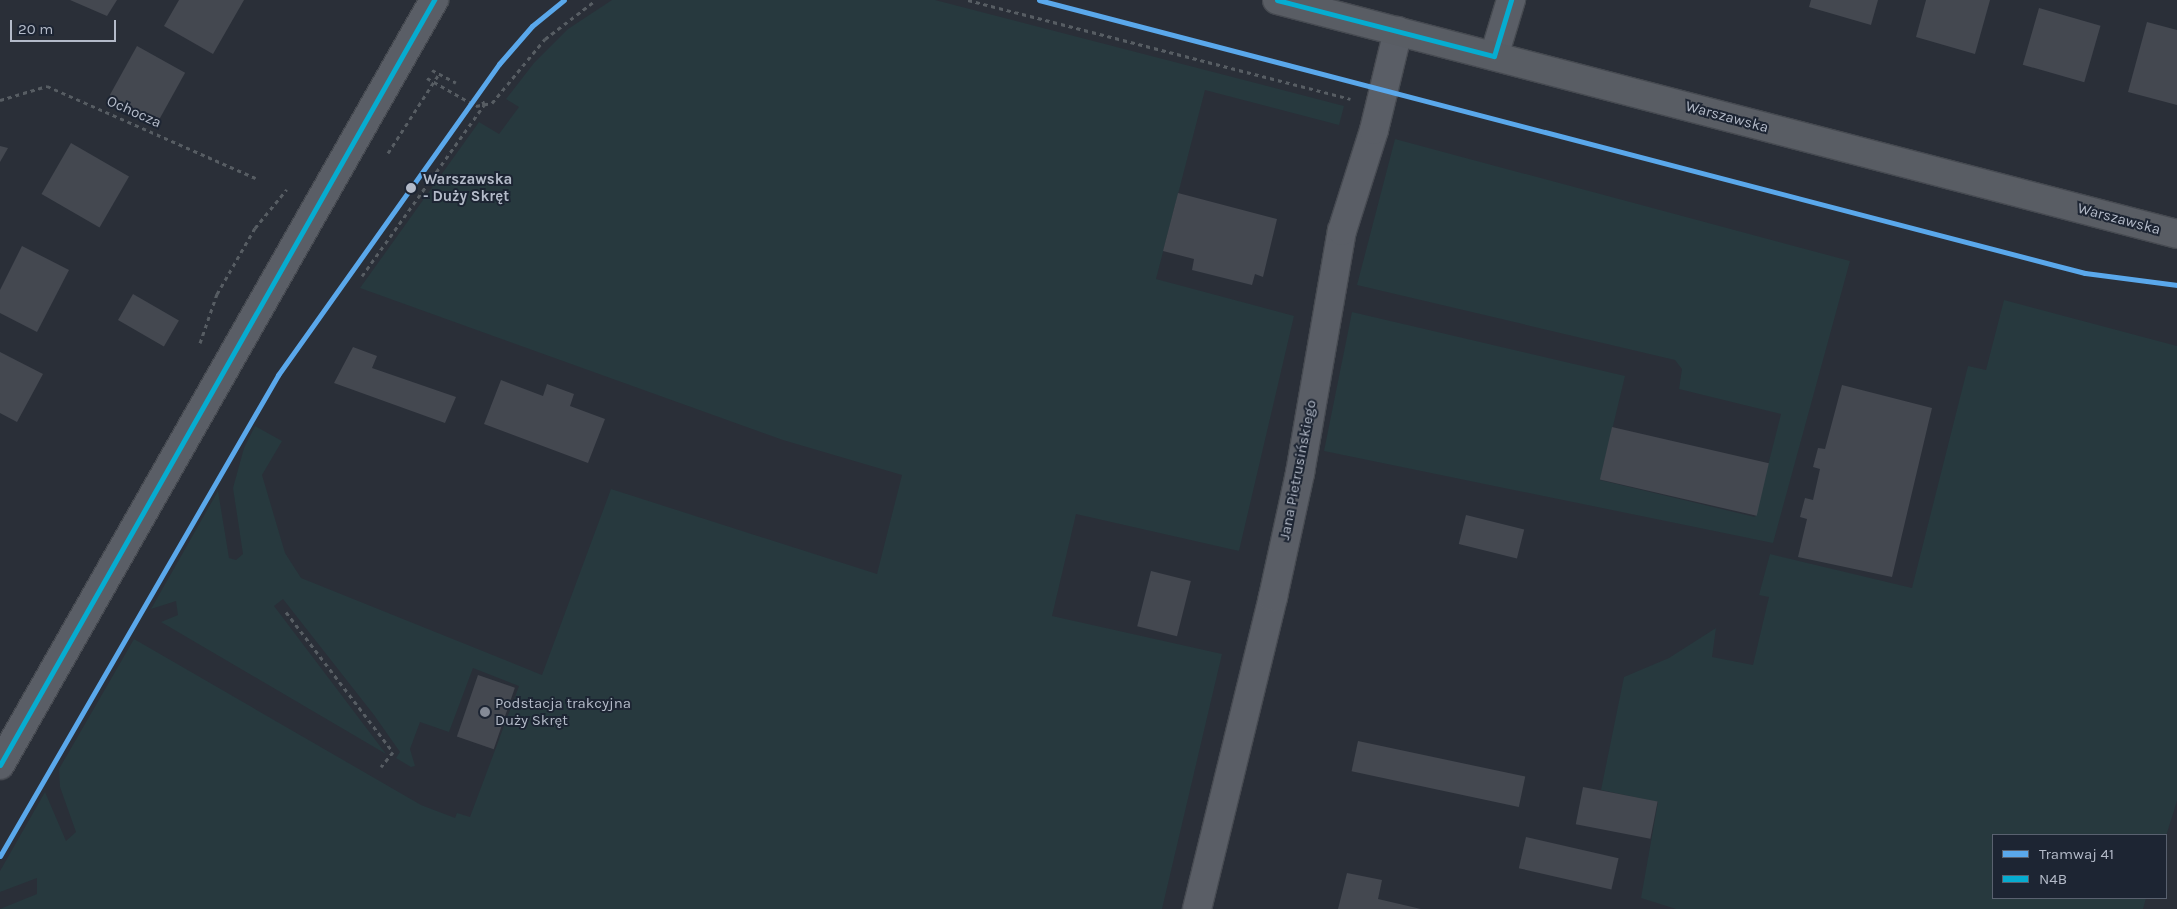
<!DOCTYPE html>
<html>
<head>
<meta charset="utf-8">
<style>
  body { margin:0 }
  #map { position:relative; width:2177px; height:909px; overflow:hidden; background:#2a2f38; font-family:Karla,sans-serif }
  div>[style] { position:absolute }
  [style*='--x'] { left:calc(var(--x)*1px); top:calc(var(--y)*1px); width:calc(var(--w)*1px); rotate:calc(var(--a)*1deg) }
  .green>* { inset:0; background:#27393e }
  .building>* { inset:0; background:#444850; transform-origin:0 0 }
  .path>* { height:3px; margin-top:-1.5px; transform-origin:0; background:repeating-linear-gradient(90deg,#575d63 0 4px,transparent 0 8px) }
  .roads { filter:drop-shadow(1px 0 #464a51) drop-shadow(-1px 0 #464a51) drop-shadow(0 1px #464a51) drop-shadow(0 -1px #464a51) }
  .minor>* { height:28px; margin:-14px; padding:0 14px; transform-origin:14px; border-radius:14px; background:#5a5e66 }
  .tertiary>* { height:28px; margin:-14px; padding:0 14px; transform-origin:14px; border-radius:14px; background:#5a5e66 }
  .secondary>* { height:28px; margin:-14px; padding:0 14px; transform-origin:14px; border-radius:14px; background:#595d64 }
  .bus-1>* { height:5px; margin:-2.5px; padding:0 2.5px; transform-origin:2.5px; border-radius:2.5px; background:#06acd0 }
  .tram-1>* { height:5px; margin:-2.5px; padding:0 2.5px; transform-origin:2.5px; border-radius:2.5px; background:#5aa8eb }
  .dots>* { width:14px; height:14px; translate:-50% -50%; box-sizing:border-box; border:2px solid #1d2533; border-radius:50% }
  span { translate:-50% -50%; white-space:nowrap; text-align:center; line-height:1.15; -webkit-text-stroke:4px #1d2533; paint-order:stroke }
  .street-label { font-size:15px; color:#b4bbc9 }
  .stop-label { font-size:15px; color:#b4bbc9; font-weight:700 }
  .left { translate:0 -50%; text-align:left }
  .poi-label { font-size:15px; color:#b4bbc9 }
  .legend { position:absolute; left:1992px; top:834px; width:175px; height:65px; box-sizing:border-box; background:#1d2533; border:1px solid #59616f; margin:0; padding:6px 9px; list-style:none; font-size:15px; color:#b4bbc9 }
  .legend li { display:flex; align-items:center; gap:10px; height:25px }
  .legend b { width:25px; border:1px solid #59616f }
  .scale { position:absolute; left:10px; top:20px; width:106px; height:22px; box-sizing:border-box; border:2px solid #b4bbc9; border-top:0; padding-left:6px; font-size:15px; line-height:18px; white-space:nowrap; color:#b4bbc9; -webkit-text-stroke:4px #1d2533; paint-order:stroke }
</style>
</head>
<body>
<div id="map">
  <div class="green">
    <div style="clip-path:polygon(612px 0,935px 0,1344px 106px,1339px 125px,1205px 90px,1156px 279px,1294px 316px,1239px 551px,1076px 514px,1052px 616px,1222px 654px,1162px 909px,0 909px,37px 894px,37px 878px,0 892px,0 871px,45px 792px,66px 841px,76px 832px,60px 787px,59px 769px,134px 639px,421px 805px,455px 818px,457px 813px,470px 817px,519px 686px,473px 668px,449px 732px,420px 722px,410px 749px,415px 766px,411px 767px,396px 758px,400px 752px,374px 715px,283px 599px,274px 606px,386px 754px,161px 622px,178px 615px,176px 601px,151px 609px,218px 491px,229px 558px,236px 560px,243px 554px,233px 488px,244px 448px,255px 426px,282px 441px,262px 475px,285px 553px,301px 578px,542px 675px,611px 489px,877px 574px,902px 475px,783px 440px,360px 288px,479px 122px,499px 134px,519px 107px,506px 99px,534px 63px,568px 29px)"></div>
    <div style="clip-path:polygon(1395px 139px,1850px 261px,1773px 543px,1324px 451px,1352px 312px,1625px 376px,1600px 480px,1755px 517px,1781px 414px,1679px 389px,1682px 369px,1675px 360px,1357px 285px)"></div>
    <div style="clip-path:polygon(2004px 300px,2177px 346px,2177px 801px,2166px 836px,1993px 835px,1993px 898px,2146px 898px,2143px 909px,1676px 909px,1641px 898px,1658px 802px,1601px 790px,1624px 677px,1669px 658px,1716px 628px,1712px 657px,1753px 665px,1769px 597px,1759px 595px,1770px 554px,1912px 588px,1968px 366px,1986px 370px)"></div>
  </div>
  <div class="building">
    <div style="clip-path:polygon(70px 0,117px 0,107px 16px)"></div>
    <div style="clip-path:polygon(179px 0,244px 0,213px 54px,164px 26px)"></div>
    <div style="clip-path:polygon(1811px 0,1878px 0,1871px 25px,1809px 7px)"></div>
    <div style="clip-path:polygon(1926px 0,1990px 0,1975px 54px,1916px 37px)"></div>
    <div style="left:2039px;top:8px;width:64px;height:59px;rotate:16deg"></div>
    <div style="clip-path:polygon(2147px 22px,2177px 30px,2177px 105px,2128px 92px)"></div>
    <div style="left:137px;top:46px;width:55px;height:56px;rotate:29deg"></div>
    <div style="left:71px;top:143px;width:67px;height:59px;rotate:30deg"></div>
    <div style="clip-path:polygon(0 146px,8px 148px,0 162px)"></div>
    <div style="clip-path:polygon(1178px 193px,1277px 219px,1263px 277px,1255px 274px,1252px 285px,1192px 270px,1194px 259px,1163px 251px)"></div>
    <div style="clip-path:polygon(22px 246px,69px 270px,37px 332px,0 313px,0 290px)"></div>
    <div style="left:133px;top:294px;width:53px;height:30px;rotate:30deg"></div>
    <div style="clip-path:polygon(353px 347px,377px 356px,372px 368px,456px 397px,445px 423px,334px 383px)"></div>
    <div style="clip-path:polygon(0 352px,43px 374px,17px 422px,0 413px)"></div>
    <div style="clip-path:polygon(501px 380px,543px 396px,547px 384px,574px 394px,570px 406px,605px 419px,588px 463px,484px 424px)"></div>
    <div style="clip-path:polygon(1842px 385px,1932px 408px,1892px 577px,1798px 557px,1807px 519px,1800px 517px,1805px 498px,1813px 500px,1820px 469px,1813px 467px,1818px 448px,1825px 449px)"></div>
    <div style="left:1612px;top:427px;width:161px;height:54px;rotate:13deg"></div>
    <div style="left:1466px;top:515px;width:60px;height:30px;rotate:14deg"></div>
    <div style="left:1151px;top:571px;width:41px;height:57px;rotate:14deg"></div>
    <div style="left:478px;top:675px;width:39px;height:65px;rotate:19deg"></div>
    <div style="left:1358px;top:741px;width:171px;height:31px;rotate:12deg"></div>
    <div style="left:1583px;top:787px;width:76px;height:38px;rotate:11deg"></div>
    <div style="left:1526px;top:837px;width:95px;height:32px;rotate:13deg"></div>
    <div style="clip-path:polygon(1347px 873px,1382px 880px,1378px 899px,1421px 909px,1338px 909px)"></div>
  </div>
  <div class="path">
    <div style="--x:968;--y:0;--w:395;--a:14.5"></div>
    <div style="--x:432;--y:70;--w:27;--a:28"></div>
    <div style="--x:427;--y:78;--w:56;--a:29.7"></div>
    <div style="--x:476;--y:106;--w:16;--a:-11"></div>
    <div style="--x:492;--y:103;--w:83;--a:-50.4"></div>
    <div style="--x:545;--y:39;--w:64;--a:-37.4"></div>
    <div style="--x:0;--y:100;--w:49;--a:-16.6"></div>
    <div style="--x:47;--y:86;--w:228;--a:23.8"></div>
    <div style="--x:388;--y:153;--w:94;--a:-57.2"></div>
    <div style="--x:362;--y:276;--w:210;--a:-54.5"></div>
    <div style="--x:484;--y:105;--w:7;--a:-106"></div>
    <div style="--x:200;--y:343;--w:52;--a:-70.9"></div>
    <div style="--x:217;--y:294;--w:76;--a:-60.1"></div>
    <div style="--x:255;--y:228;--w:50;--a:-50.6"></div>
    <div style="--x:286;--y:612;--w:176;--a:52.6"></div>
    <div style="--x:393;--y:752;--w:19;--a:129"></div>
  </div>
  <div class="roads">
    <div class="minor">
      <div style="--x:1197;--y:909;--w:321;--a:-76.3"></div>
      <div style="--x:1273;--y:597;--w:127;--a:-77.7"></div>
      <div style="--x:1300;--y:473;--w:246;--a:-80.2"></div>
      <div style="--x:1342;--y:231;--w:106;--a:-72.4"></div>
      <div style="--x:1374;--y:130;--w:102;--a:-76.4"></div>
    </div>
    <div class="tertiary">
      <div style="--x:1494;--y:56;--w:59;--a:-73.1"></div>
      <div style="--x:0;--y:765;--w:880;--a:-60.43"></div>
    </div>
    <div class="secondary">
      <div style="--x:1277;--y:0;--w:930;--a:14.57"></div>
    </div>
  </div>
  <div class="bus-1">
    <div style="--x:1277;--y:0;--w:224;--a:14.5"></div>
    <div style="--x:1494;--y:56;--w:59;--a:-73.1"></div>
    <div style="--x:0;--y:765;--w:880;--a:-60.43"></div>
  </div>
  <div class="tram-1">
    <div style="--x:1039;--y:0;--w:1081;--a:14.63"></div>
    <div style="--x:2085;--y:273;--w:93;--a:7.4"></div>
    <div style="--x:0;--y:856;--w:556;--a:-59.97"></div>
    <div style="--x:278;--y:375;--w:382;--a:-54.6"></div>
    <div style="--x:499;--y:64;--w:50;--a:-49"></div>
    <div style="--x:532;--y:26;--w:41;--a:-39.1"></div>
  </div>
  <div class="dots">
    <div style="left:411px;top:188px;background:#b4bbc9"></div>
    <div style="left:485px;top:712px;background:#848a96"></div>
  </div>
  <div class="street-label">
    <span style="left:134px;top:112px;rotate:24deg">Ochocza</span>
    <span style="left:1727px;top:117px;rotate:15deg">Warszawska</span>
    <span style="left:2119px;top:219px;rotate:15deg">Warszawska</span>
    <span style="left:1298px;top:470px;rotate:-79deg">Jana Pietrusińskiego</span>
  </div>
  <div class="stop-label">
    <span class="left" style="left:423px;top:188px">Warszawska<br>- Duży Skręt</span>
  </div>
  <div class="poi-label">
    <span class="left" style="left:495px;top:712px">Podstacja trakcyjna<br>Duży Skręt</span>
  </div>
  <ul class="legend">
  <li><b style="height:6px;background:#5aa8eb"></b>Tramwaj 41</li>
  <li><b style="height:6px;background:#06acd0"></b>N4B</li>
  </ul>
  <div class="scale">20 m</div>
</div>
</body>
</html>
